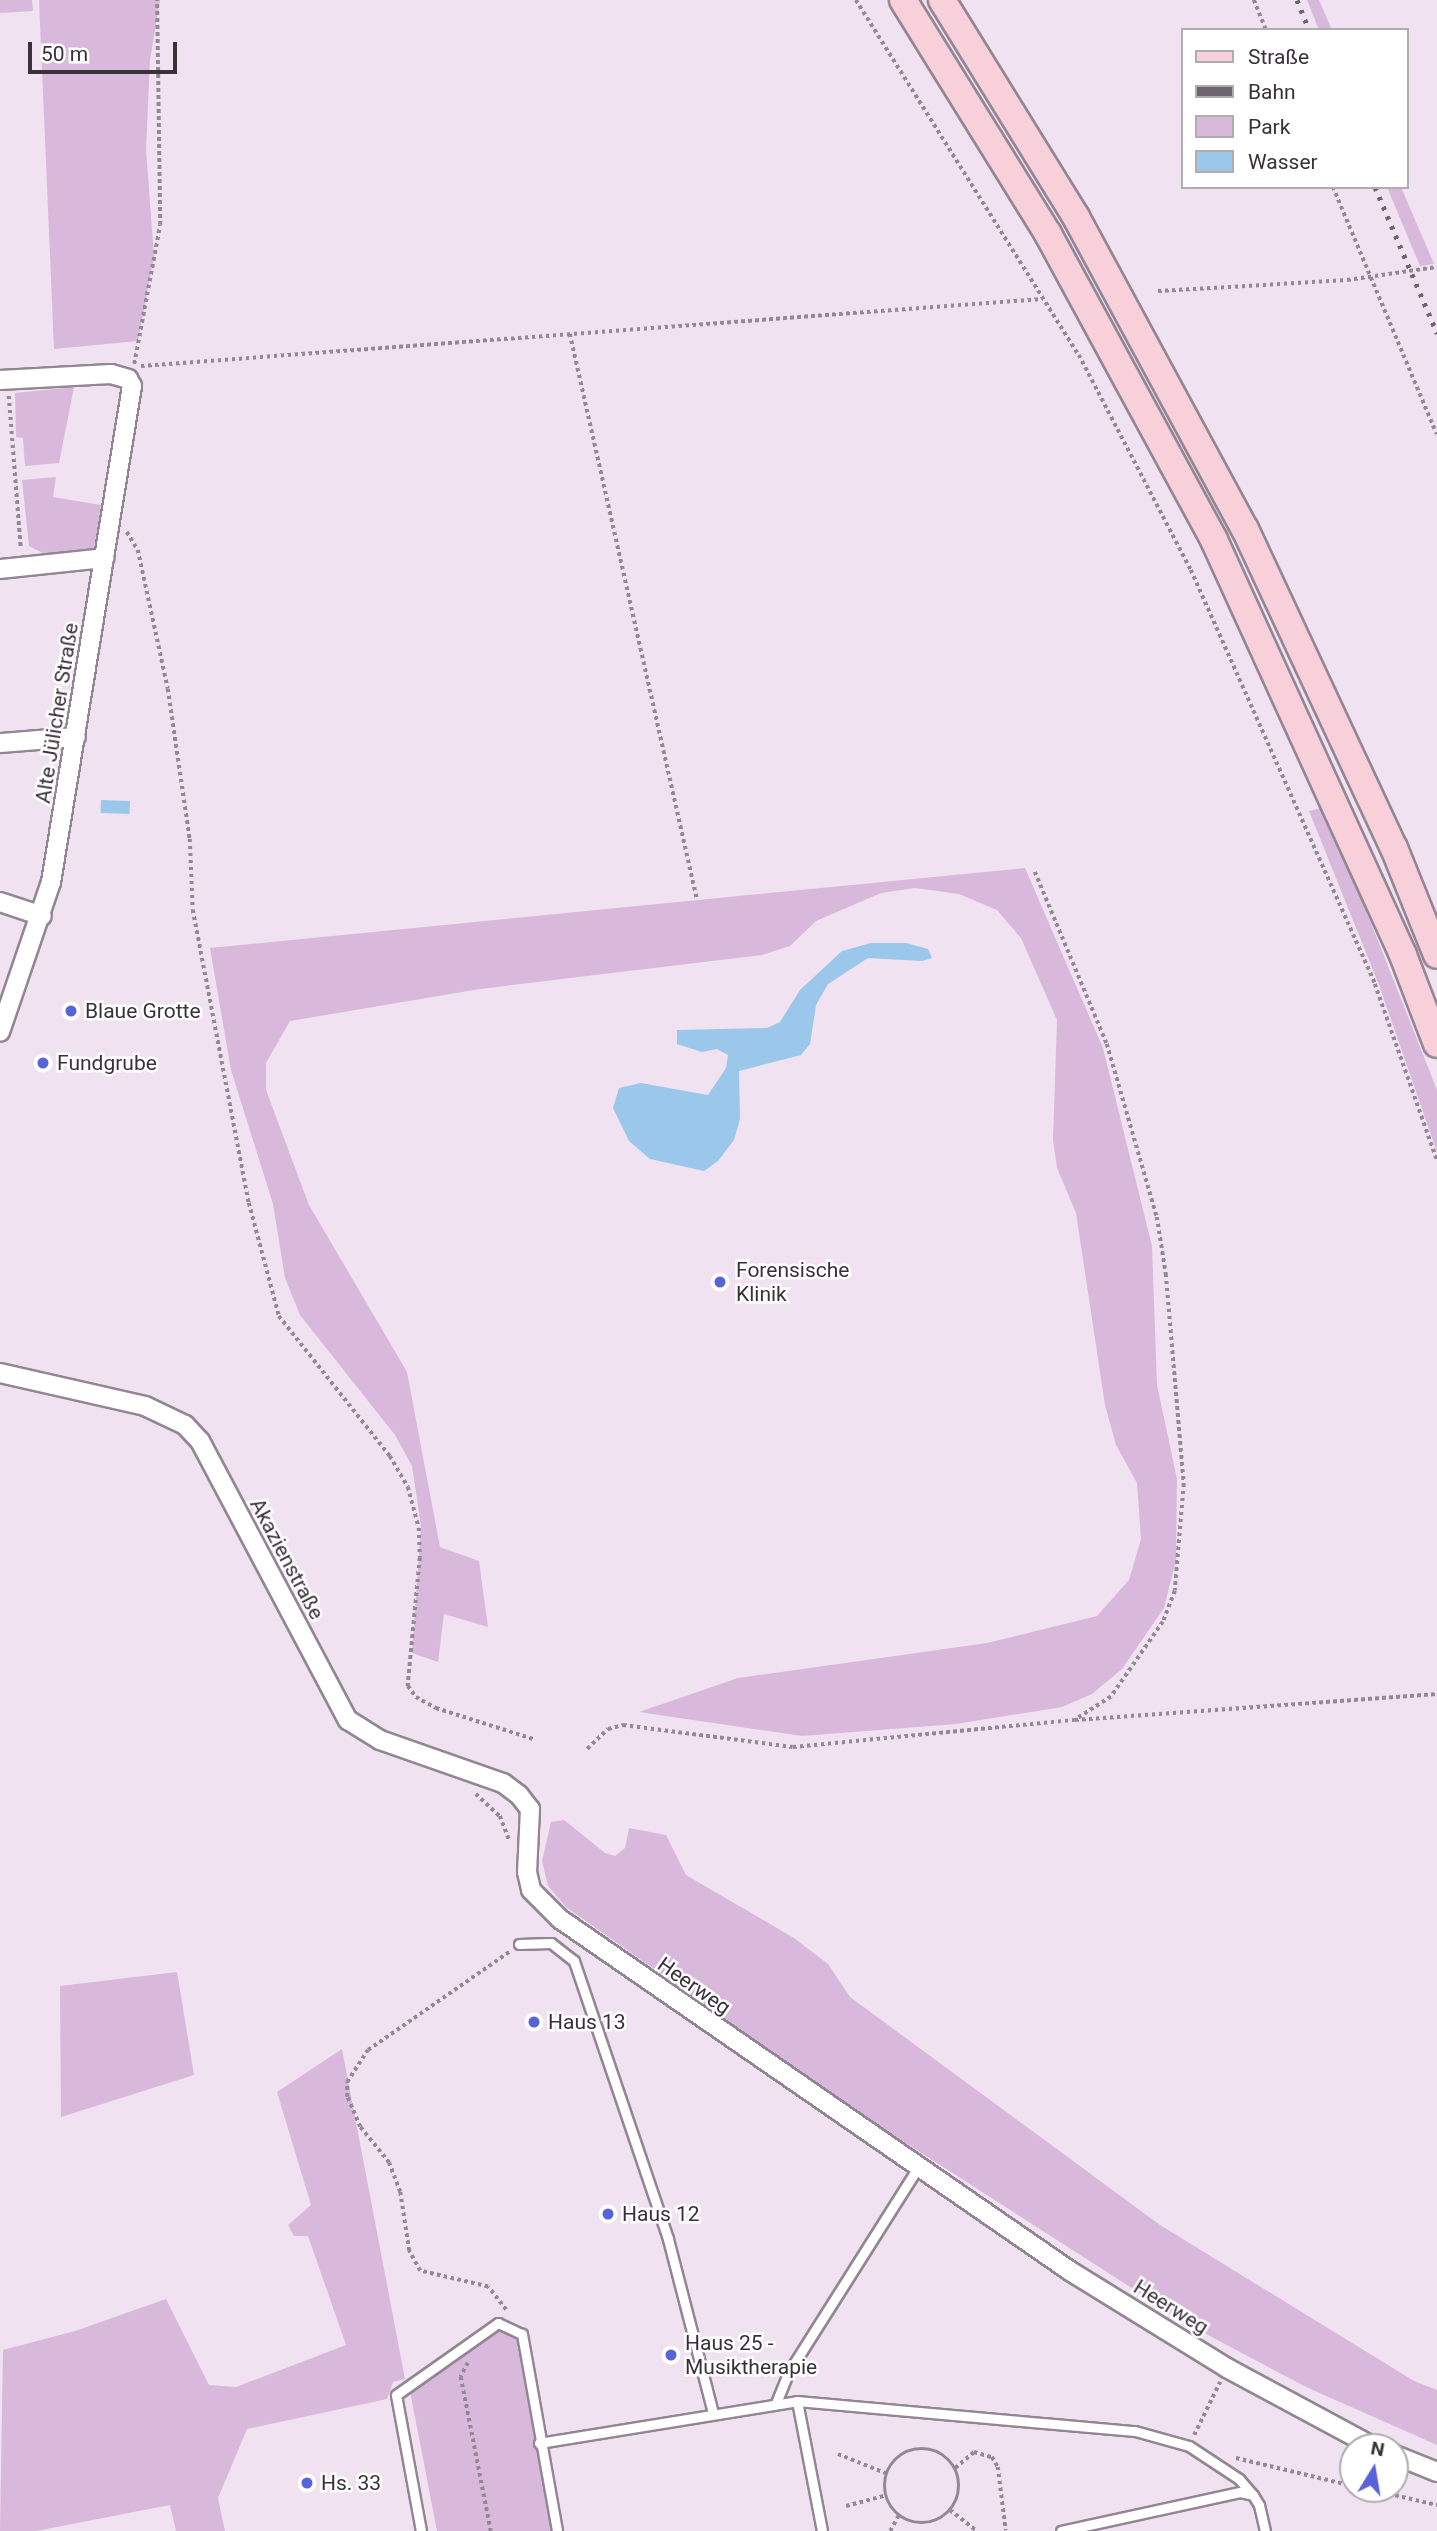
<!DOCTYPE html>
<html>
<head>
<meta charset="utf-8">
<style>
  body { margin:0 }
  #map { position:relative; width:1437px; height:2531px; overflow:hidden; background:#f0e2f1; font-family:Roboto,sans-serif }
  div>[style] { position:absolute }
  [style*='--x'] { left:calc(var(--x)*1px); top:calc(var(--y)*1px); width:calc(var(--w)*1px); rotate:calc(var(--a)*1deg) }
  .green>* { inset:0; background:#d8b9db }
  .water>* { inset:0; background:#9bc7ea; transform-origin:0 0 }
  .path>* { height:3.5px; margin-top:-1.75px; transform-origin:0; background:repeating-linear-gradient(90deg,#938994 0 3.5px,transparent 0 7px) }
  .path>.ring { margin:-1.75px; padding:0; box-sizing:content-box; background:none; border:3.5px solid #938994; border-radius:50% }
  .roads { filter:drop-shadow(2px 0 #938694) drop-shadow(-2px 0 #938694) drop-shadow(0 2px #938694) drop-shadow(0 -2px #938694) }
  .service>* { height:9px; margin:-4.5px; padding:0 4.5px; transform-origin:4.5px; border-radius:4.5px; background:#fff }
  .minor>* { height:18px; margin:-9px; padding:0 9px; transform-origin:9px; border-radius:9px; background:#fff }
  .primary>* { height:26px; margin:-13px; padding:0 13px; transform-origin:13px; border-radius:13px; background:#f8d0d9 }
  .rail>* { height:5px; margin-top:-2.5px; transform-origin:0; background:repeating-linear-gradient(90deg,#6d646d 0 3.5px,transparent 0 10.5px) }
  .dots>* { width:19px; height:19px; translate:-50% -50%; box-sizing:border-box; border:4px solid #fff; border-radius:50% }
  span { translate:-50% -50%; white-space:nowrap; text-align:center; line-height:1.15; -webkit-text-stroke:5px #fff; paint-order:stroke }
  .street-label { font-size:21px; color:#383238 }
  .poi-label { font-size:21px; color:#383238 }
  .left { translate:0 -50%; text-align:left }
  .legend { position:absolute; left:1181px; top:28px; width:228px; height:161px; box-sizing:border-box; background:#fff; border:2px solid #afadaf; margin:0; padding:9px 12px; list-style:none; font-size:21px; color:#383238 }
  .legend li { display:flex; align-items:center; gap:14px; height:35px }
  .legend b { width:35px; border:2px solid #afadaf }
  .north { position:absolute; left:1339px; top:2433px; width:70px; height:70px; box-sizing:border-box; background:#fff; border:2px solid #afadaf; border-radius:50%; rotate:11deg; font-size:19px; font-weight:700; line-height:28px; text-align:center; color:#383238 }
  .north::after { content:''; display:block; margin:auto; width:24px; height:32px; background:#5763d9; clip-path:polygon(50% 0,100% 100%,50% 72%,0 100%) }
  .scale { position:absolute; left:28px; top:42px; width:149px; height:32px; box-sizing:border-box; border:4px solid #383238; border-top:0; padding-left:9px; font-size:21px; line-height:24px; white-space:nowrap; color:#383238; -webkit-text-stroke:5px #fff; paint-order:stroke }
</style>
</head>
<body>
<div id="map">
  <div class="green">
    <div style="clip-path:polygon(0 0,32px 0,33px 11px,0 13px)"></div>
    <div style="clip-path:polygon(39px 0,160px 0,150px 60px,146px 149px,154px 257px,138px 341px,54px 349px)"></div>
    <div style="clip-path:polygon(1307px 0,1319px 0,1332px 30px,1319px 30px)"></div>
    <div style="clip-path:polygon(1387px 187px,1401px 187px,1434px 264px,1420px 266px)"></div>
    <div style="clip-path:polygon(74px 387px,59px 463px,25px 466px,23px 438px,16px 437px,15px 393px)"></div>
    <div style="clip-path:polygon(56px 477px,53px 497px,101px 505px,93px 555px,53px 558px,29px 546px,22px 480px)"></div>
    <div style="clip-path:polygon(1325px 807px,1437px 1090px,1437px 1152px,1379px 985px,1309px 811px)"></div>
    <div style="clip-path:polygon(1025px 868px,1103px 1048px,1152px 1246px,1157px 1385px,1177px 1479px,1176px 1560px,1164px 1608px,1122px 1669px,1092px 1694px,1062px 1707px,956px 1724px,802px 1736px,639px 1712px,738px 1678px,987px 1643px,1097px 1616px,1129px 1580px,1141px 1539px,1137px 1483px,1116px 1445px,1105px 1405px,1076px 1213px,1057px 1168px,1053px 1140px,1057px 1020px,1021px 938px,997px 910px,959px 894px,915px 888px,881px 893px,816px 921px,790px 946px,762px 955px,480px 989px,290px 1021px,266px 1063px,266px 1090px,309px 1205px,407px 1372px,440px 1547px,479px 1561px,488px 1627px,444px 1614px,438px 1662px,412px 1653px,421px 1526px,412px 1466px,395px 1435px,300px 1315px,285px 1278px,273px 1204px,231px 1070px,210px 948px)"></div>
    <div style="clip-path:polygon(564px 1820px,605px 1853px,615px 1856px,625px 1848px,629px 1828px,666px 1835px,686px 1875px,794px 1938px,828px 1964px,850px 1997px,1160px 2225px,1414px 2381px,1437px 2390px,1437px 2445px,1306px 2387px,1191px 2326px,856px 2111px,566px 1907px,548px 1886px,542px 1861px,551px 1822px)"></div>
    <div style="clip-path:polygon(177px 1972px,194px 2075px,61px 2117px,60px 1986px)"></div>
    <div style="clip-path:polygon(342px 2049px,405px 2379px,393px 2382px,387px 2399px,247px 2429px,218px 2498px,225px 2531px,176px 2531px,170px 2505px,36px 2531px,0 2531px,3px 2350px,75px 2331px,166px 2299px,209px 2385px,236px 2387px,346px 2345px,308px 2236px,294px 2236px,288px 2225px,311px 2205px,277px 2092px)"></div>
    <div style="clip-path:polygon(497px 2323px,522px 2334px,556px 2531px,437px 2531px,409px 2386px)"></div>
  </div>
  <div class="water">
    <div style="left:101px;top:800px;width:29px;height:13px;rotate:2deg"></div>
    <div style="clip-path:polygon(871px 943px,906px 943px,928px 949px,932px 958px,922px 961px,868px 958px,828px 984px,816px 1005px,810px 1044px,801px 1055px,739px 1071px,740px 1119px,734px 1140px,718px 1161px,704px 1171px,650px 1159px,629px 1141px,613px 1108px,619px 1088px,641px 1083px,708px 1095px,726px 1068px,728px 1055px,717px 1049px,702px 1052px,677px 1044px,677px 1030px,767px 1028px,780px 1022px,800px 990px,842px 951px)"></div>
  </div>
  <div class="path">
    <div style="--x:856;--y:0;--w:419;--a:57.9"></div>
    <div style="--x:1079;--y:355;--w:242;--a:62.5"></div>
    <div style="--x:1191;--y:570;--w:453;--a:66"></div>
    <div style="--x:1375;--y:984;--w:187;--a:70.6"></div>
    <div style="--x:1254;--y:0;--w:32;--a:68"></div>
    <div style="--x:1333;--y:187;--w:268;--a:67.2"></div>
    <div style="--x:1158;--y:291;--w:189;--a:-3.3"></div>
    <div style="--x:1347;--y:280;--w:91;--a:-8.2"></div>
    <div style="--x:570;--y:334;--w:579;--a:77.33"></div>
    <div style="--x:134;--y:364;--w:141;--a:-79.4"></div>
    <div style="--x:160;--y:225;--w:225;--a:-90.8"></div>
    <div style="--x:141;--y:366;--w:904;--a:-4.25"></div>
    <div style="--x:9;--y:396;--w:153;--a:85.5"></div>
    <div style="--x:127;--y:532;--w:21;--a:59"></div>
    <div style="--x:138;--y:550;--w:142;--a:77.8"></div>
    <div style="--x:168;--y:689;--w:152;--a:81.7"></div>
    <div style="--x:190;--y:839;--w:71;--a:87.6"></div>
    <div style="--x:193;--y:910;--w:298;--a:79.2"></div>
    <div style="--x:249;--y:1203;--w:117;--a:75.1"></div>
    <div style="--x:279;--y:1316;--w:179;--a:51.6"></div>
    <div style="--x:390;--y:1456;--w:36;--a:60"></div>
    <div style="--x:408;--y:1487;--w:42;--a:75"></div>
    <div style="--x:419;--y:1528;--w:30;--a:88"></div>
    <div style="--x:420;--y:1558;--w:129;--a:95.4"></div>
    <div style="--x:408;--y:1686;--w:14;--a:54"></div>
    <div style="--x:416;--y:1697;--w:23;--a:29"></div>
    <div style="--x:436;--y:1708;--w:102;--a:17.7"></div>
    <div style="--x:1035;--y:872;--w:186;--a:67.3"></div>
    <div style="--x:1107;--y:1044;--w:180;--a:73.9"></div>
    <div style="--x:1157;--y:1217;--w:58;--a:81"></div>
    <div style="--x:1166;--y:1274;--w:211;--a:85.1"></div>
    <div style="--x:1184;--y:1484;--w:107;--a:94.8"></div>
    <div style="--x:1175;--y:1591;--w:33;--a:111"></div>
    <div style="--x:1163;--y:1622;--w:91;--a:124.7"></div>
    <div style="--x:1111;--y:1697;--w:43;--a:147.4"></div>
    <div style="--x:587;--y:1749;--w:29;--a:-44"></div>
    <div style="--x:608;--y:1729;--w:16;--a:-15"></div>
    <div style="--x:623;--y:1725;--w:171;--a:7.4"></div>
    <div style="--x:793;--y:1747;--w:283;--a:-5.5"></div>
    <div style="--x:1075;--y:1720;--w:363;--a:-4.1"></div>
    <div style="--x:476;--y:1794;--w:33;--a:43"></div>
    <div style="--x:500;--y:1816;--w:26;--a:69"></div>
    <div style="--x:506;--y:2310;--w:29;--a:-128"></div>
    <div style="--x:488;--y:2287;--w:70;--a:-166.8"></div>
    <div style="--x:420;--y:2271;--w:23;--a:-119"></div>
    <div style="--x:409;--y:2251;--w:60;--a:-98.7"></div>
    <div style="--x:400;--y:2192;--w:31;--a:-111"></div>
    <div style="--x:389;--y:2163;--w:46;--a:-128.9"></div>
    <div style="--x:360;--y:2127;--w:33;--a:-113"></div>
    <div style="--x:347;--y:2097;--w:15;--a:-90"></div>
    <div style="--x:347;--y:2082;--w:38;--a:-57"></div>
    <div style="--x:368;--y:2050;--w:172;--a:-34.8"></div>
    <div style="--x:468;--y:2363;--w:16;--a:117"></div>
    <div style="--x:461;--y:2377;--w:157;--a:79"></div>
    <div style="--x:1194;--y:2435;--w:59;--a:-63.9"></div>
    <div class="ring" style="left:885px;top:2449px;width:70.5px;height:70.5px"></div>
    <div style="--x:838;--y:2454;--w:54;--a:21.8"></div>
    <div style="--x:1236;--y:2458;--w:120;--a:13.5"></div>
    <div style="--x:955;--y:2468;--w:25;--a:-40"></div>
    <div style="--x:974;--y:2452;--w:19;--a:16"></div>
    <div style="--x:992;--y:2457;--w:12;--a:59"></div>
    <div style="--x:998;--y:2467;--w:64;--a:82.9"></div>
    <div style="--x:1368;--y:2489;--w:71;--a:13.1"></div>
    <div style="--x:846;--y:2506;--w:42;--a:-15"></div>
    <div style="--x:950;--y:2510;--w:34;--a:38"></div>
    <div style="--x:890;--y:2531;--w:18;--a:-61"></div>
  </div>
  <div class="roads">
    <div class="service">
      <div style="--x:519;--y:1944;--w:32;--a:-2"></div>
      <div style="--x:551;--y:1943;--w:29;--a:38"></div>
      <div style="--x:574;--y:1961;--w:293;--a:71.3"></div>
      <div style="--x:668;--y:2239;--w:180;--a:75.5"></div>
      <div style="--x:797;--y:2401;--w:132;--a:79.1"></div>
      <div style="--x:776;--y:2403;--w:32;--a:-68"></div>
      <div style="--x:788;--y:2373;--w:241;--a:-57.7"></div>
      <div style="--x:539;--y:2443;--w:261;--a:-9.2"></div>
      <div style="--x:797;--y:2401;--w:339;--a:5.1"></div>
      <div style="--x:1135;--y:2431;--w:56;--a:15.5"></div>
      <div style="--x:1189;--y:2446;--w:60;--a:33.4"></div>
      <div style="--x:1239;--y:2479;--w:21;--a:49"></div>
      <div style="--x:421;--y:2531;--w:138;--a:-100.4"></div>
      <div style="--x:396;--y:2395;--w:125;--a:-35.2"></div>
      <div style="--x:498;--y:2323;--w:26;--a:25"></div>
      <div style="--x:522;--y:2334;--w:200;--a:79.9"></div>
      <div style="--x:1061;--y:2531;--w:183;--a:-12.3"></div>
      <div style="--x:1240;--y:2492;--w:13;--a:13"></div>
      <div style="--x:1253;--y:2495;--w:12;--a:59"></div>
      <div style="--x:1259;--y:2505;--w:27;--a:77"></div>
    </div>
    <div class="minor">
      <div style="--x:0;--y:380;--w:111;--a:-3.1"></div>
      <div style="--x:111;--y:374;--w:18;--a:16"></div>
      <div style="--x:128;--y:379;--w:8;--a:60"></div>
      <div style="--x:132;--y:386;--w:503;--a:99.27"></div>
      <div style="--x:51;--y:882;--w:158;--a:108.8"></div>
      <div style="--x:0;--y:569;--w:105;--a:-6"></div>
      <div style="--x:0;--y:743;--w:76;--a:-4.5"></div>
      <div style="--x:0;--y:902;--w:44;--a:18.4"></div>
      <div style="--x:0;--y:1373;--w:149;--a:12.8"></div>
      <div style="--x:145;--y:1406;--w:44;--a:25.4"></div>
      <div style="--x:185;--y:1425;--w:22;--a:47"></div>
      <div style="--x:200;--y:1441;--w:316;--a:62.1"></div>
      <div style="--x:348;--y:1720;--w:38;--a:32"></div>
      <div style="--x:380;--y:1740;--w:130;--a:19.3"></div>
      <div style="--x:503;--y:1783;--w:20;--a:37"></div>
      <div style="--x:519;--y:1795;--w:18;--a:52"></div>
      <div style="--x:530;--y:1809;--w:63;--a:92.7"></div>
      <div style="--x:527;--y:1872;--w:18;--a:77"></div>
      <div style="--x:531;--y:1890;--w:41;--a:45"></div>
      <div style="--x:560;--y:1919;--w:620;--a:34.61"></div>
      <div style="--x:1070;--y:2271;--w:185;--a:31.7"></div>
      <div style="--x:1227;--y:2368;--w:167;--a:28.3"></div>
      <div style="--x:1395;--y:2455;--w:45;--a:22"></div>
    </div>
    <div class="primary">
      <div style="--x:903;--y:0;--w:275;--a:58.2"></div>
      <div style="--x:1048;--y:234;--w:348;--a:61.5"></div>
      <div style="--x:1214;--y:540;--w:456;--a:65.5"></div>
      <div style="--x:1403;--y:955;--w:95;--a:69.1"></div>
      <div style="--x:942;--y:0;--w:255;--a:58.3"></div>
      <div style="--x:1076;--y:217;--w:355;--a:61.6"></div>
      <div style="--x:1245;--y:529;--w:352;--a:65"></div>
      <div style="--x:1394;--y:848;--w:115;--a:68.1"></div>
    </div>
  </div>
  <div class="rail">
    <div style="--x:1297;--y:0;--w:32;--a:68"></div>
    <div style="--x:1375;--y:187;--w:159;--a:67"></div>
  </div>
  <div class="dots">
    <div style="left:71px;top:1011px;background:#5763d9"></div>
    <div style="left:43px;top:1063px;background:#5763d9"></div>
    <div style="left:720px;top:1282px;background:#5763d9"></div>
    <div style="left:534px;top:2022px;background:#5763d9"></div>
    <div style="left:608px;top:2214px;background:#5763d9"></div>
    <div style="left:671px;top:2355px;background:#5763d9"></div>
    <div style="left:307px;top:2483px;background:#5763d9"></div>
  </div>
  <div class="street-label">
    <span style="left:57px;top:713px;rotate:-81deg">Alte Jülicher Straße</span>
    <span style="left:287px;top:1559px;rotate:62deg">Akazienstraße</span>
    <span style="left:694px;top:1986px;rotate:35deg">Heerweg</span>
    <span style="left:1171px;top:2307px;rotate:32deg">Heerweg</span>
  </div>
  <div class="poi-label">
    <span class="left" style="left:85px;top:1011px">Blaue Grotte</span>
    <span class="left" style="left:57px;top:1063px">Fundgrube</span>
    <span class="left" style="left:736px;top:1282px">Forensische<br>Klinik</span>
    <span class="left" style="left:548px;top:2022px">Haus 13</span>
    <span class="left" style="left:622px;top:2214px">Haus 12</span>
    <span class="left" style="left:685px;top:2355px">Haus 25 -<br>Musiktherapie</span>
    <span class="left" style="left:321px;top:2483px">Hs. 33</span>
  </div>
  <ul class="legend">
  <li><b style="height:9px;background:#f8d0d9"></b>Straße</li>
  <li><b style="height:9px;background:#6d646d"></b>Bahn</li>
  <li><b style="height:19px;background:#d8b9db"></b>Park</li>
  <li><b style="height:19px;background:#9bc7ea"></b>Wasser</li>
  </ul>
  <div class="north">N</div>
  <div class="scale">50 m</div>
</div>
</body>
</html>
